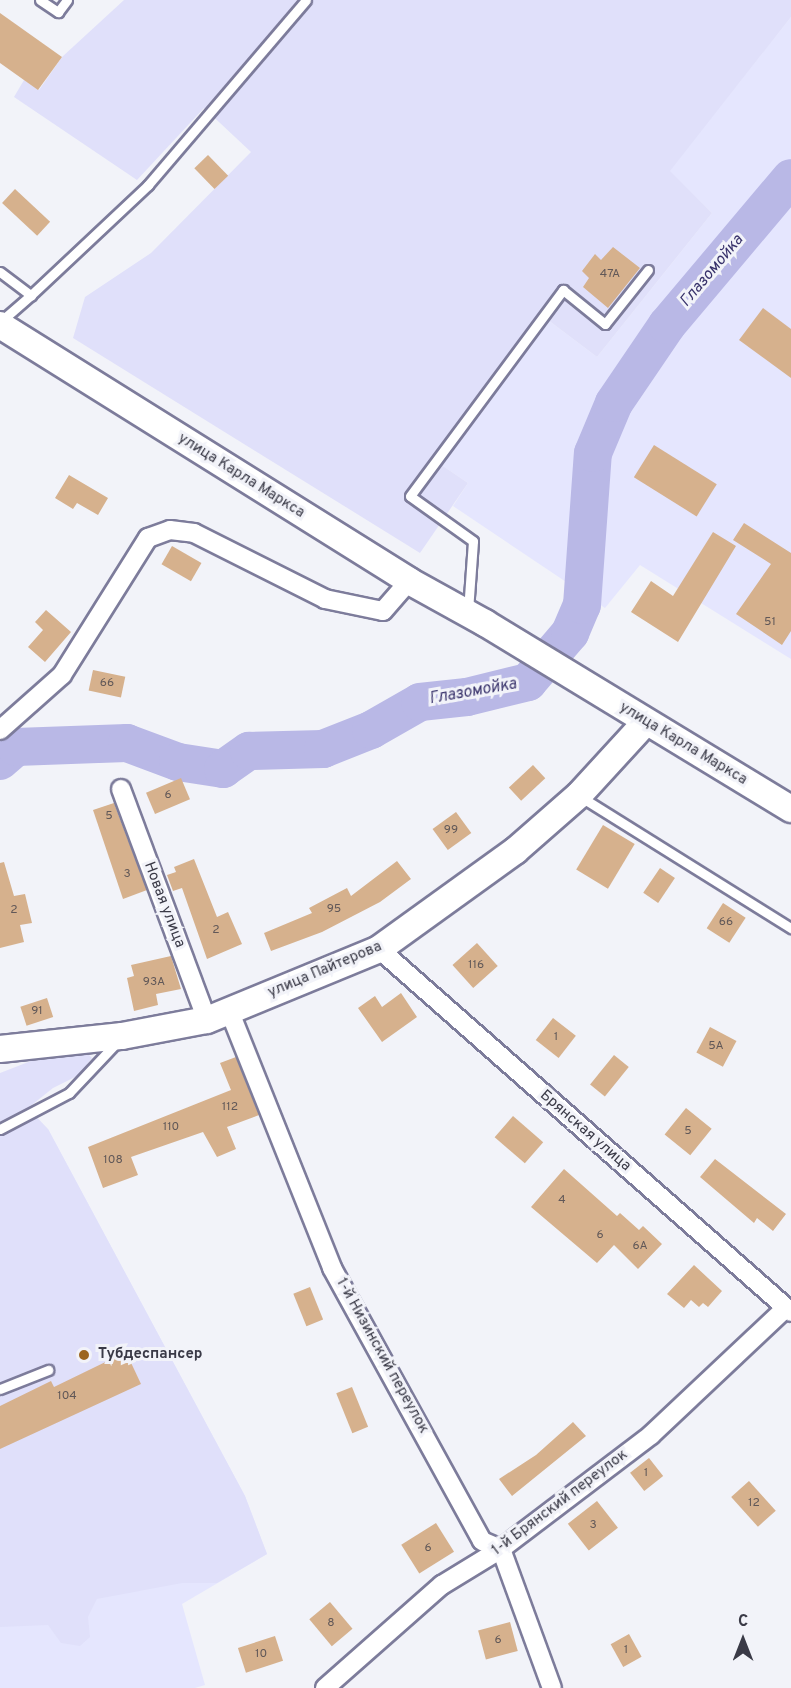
<!DOCTYPE html>
<html>
<head>
<meta charset="utf-8">
<style>
  body { margin:0 }
  #map { position:relative; width:791px; height:1688px; overflow:hidden; background:#f2f3f9; font-family:Overpass,sans-serif }
  div>[style] { position:absolute }
  [style*='--x'] { left:calc(var(--x)*1px); top:calc(var(--y)*1px); width:calc(var(--w)*1px); rotate:calc(var(--a)*1deg) }
  .built>* { inset:0; background:#e5e6fe }
  .green>* { inset:0; background:#e0e0fa }
  .river>* { height:38px; margin:-19px; padding:0 19px; transform-origin:19px; border-radius:19px; background:#b9b8e6 }
  .building>* { inset:0; background:#d6b18d; transform-origin:0 0 }
  .roads { filter:drop-shadow(2px 0 #7d7c9b) drop-shadow(-2px 0 #7d7c9b) drop-shadow(0 2px #7d7c9b) drop-shadow(0 -2px #7d7c9b) }
  .service>* { height:9px; margin:-4.5px; padding:0 4.5px; transform-origin:4.5px; border-radius:4.5px; background:#fff }
  .minor>* { height:18px; margin:-9px; padding:0 9px; transform-origin:9px; border-radius:9px; background:#fff }
  .secondary>* { height:26px; margin:-13px; padding:0 13px; transform-origin:13px; border-radius:13px; background:#fff }
  .dots>* { width:16px; height:16px; translate:-50% -50%; box-sizing:border-box; border:3px solid #f2f3f9; border-radius:50% }
  span { translate:-50% -50%; white-space:nowrap; text-align:center; line-height:1.15; -webkit-text-stroke:6px #f2f3f9; paint-order:stroke }
  .number-label { font-size:12px; color:#615858 }
  .number-label span { -webkit-text-stroke-width:0 }
  .street-label { font-size:15px; color:#3a3a47 }
  .poi-label { font-size:15px; color:#3a3a47; font-weight:700 }
  .left { translate:0 -50%; text-align:left }
  .water-label { font-size:16px; color:#38326b; font-style:italic }
  .north { position:absolute; left:713px; top:1610px; width:60px; height:60px; -webkit-text-stroke:4px #f2f3f9; paint-order:stroke; rotate:0deg; font-size:16px; font-weight:700; line-height:24px; text-align:center; color:#3a3a47 }
  .north::after { content:''; display:block; margin:auto; width:21px; height:27px; background:#3a3a47; clip-path:polygon(50% 0,100% 100%,50% 72%,0 100%) }
</style>
</head>
<body>
<div id="map">
  <div class="built">
    <div style="clip-path:polygon(791px 17px,791px 659px,640px 565px,605px 608px,453px 506px,468px 483px,440px 464px,548px 320px,597px 357px,712px 213px,669px 171px)"></div>
    <div style="clip-path:polygon(48px 1129px,245px 1496px,267px 1554px,182px 1604px,205px 1685px,195px 1688px,0 1688px,0 1150px)"></div>
  </div>
  <div class="green">
    <div style="clip-path:polygon(124px 0,791px 0,791px 17px,670px 171px,712px 213px,597px 357px,548px 320px,440px 464px,468px 483px,420px 553px,73px 338px,85px 297px,151px 253px,251px 152px,204px 108px,137px 180px,14px 97px,24px 80px,39px 90px,62px 57px)"></div>
    <div style="clip-path:polygon(88px 1054px,92px 1058px,79px 1075px,53px 1088px,28px 1108px,48px 1129px,245px 1496px,267px 1554px,217px 1583px,182px 1583px,97px 1599px,88px 1617px,90px 1637px,80px 1646px,61px 1643px,48px 1625px,0 1627px,0 1073px,31px 1061px)"></div>
  </div>
  <div class="river">
    <div style="--x:0;--y:761;--w:21;--a:-41"></div>
    <div style="--x:16;--y:747;--w:111;--a:-2.1"></div>
    <div style="--x:127;--y:743;--w:54;--a:20.4"></div>
    <div style="--x:178;--y:762;--w:46;--a:8.8"></div>
    <div style="--x:223;--y:769;--w:32;--a:-35"></div>
    <div style="--x:249;--y:751;--w:74;--a:-1.5"></div>
    <div style="--x:323;--y:749;--w:52;--a:-21.6"></div>
    <div style="--x:371;--y:730;--w:56;--a:-29.7"></div>
    <div style="--x:420;--y:702;--w:47;--a:-6.1"></div>
    <div style="--x:467;--y:697;--w:63;--a:-13.8"></div>
    <div style="--x:528;--y:682;--w:65;--a:-49.4"></div>
    <div style="--x:570;--y:633;--w:30;--a:-67"></div>
    <div style="--x:582;--y:605;--w:152;--a:-85.9"></div>
    <div style="--x:593;--y:453;--w:54;--a:-67.2"></div>
    <div style="--x:614;--y:403;--w:94;--a:-55.8"></div>
    <div style="--x:667;--y:325;--w:192;--a:-49.9"></div>
  </div>
  <div class="building">
    <div style="clip-path:polygon(0 13px,62px 57px,38px 90px,0 63px)"></div>
    <div style="left:208px;top:155px;width:29px;height:19px;rotate:46deg"></div>
    <div style="left:15px;top:189px;width:48px;height:19px;rotate:43deg"></div>
    <div style="clip-path:polygon(613px 247px,640px 268px,608px 308px,583px 287px,589px 278px,582px 271px,595px 254px,601px 260px)"></div>
    <div style="clip-path:polygon(763px 308px,791px 329px,791px 378px,739px 340px)"></div>
    <div style="left:654px;top:445px;width:74px;height:38px;rotate:32deg"></div>
    <div style="clip-path:polygon(69px 475px,108px 498px,98px 515px,77px 503px,73px 509px,55px 498px)"></div>
    <div style="clip-path:polygon(744px 523px,791px 553px,791px 631px,782px 645px,736px 614px,771px 564px,733px 540px)"></div>
    <div style="clip-path:polygon(713px 532px,736px 546px,678px 642px,631px 612px,651px 581px,673px 596px)"></div>
    <div style="left:172px;top:546px;width:34px;height:21px;rotate:30deg"></div>
    <div style="clip-path:polygon(46px 610px,71px 632px,45px 662px,28px 647px,43px 630px,35px 622px)"></div>
    <div style="left:93px;top:670px;width:33px;height:21px;rotate:12deg"></div>
    <div style="left:533px;top:765px;width:18px;height:33px;rotate:47deg"></div>
    <div style="left:181px;top:778px;width:23px;height:38px;rotate:67deg"></div>
    <div style="clip-path:polygon(114px 803px,147px 890px,123px 899px,93px 810px)"></div>
    <div style="left:456px;top:812px;width:26px;height:29px;rotate:54deg"></div>
    <div style="left:603px;top:825px;width:37px;height:52px;rotate:31deg"></div>
    <div style="clip-path:polygon(194px 859px,217px 917px,228px 912px,242px 944px,207px 959px,182px 888px,173px 891px,167px 875px,176px 872px,174px 867px)"></div>
    <div style="clip-path:polygon(397px 861px,411px 879px,380px 902px,322px 932px,271px 951px,264px 933px,312px 913px,309px 908px,347px 888px,351px 896px)"></div>
    <div style="clip-path:polygon(4px 862px,14px 896px,25px 894px,32px 923px,20px 925px,24px 942px,0 948px,0 863px)"></div>
    <div style="left:660px;top:868px;width:18px;height:30px;rotate:34deg"></div>
    <div style="left:723px;top:903px;width:27px;height:30px;rotate:33deg"></div>
    <div style="left:477px;top:943px;width:31px;height:33px;rotate:48deg"></div>
    <div style="clip-path:polygon(171px 956px,181px 989px,156px 994px,158px 1005px,134px 1011px,127px 978px,134px 976px,131px 965px)"></div>
    <div style="clip-path:polygon(401px 993px,417px 1017px,382px 1042px,358px 1008px,375px 996px,382px 1007px)"></div>
    <div style="left:47px;top:998px;width:20px;height:28px;rotate:72deg"></div>
    <div style="left:553px;top:1018px;width:29px;height:28px;rotate:38deg"></div>
    <div style="left:710px;top:1027px;width:30px;height:29px;rotate:28deg"></div>
    <div style="left:614px;top:1055px;width:19px;height:38px;rotate:39deg"></div>
    <div style="clip-path:polygon(236px 1057px,259px 1115px,227px 1127px,236px 1149px,217px 1157px,203px 1132px,131px 1157px,138px 1175px,103px 1188px,88px 1147px,231px 1090px,220px 1063px)"></div>
    <div style="left:686px;top:1108px;width:33px;height:34px;rotate:39deg"></div>
    <div style="left:513px;top:1116px;width:40px;height:28px;rotate:41deg"></div>
    <div style="clip-path:polygon(715px 1159px,786px 1214px,773px 1231px,757px 1218px,754px 1223px,700px 1177px)"></div>
    <div style="clip-path:polygon(564px 1169px,617px 1216px,620px 1213px,639px 1230px,643px 1226px,662px 1244px,638px 1269px,614px 1245px,597px 1263px,531px 1207px)"></div>
    <div style="clip-path:polygon(694px 1265px,722px 1291px,708px 1307px,703px 1303px,699px 1307px,691px 1300px,684px 1308px,667px 1294px)"></div>
    <div style="left:310px;top:1287px;width:35px;height:18px;rotate:68deg"></div>
    <div style="clip-path:polygon(126px 1352px,141px 1384px,0 1449px,0 1406px,51px 1381px,54px 1387px)"></div>
    <div style="left:352px;top:1387px;width:43px;height:17px;rotate:68deg"></div>
    <div style="clip-path:polygon(573px 1422px,586px 1436px,512px 1496px,499px 1479px,536px 1455px)"></div>
    <div style="left:649px;top:1458px;width:23px;height:24px;rotate:52deg"></div>
    <div style="left:749px;top:1481px;width:40px;height:24px;rotate:48deg"></div>
    <div style="left:597px;top:1501px;width:34px;height:37px;rotate:52deg"></div>
    <div style="left:436px;top:1523px;width:34px;height:41px;rotate:58deg"></div>
    <div style="left:330px;top:1602px;width:35px;height:27px;rotate:50deg"></div>
    <div style="left:510px;top:1622px;width:30px;height:33px;rotate:75deg"></div>
    <div style="left:629px;top:1634px;width:26px;height:21px;rotate:61deg"></div>
    <div style="left:275px;top:1636px;width:26px;height:39px;rotate:72deg"></div>
  </div>
  <div class="roads">
    <div class="service">
      <div style="--x:40;--y:0;--w:22;--a:34"></div>
      <div style="--x:58;--y:12;--w:15;--a:-53"></div>
      <div style="--x:0;--y:272;--w:39;--a:37"></div>
      <div style="--x:31;--y:295;--w:161;--a:-43.2"></div>
      <div style="--x:148;--y:185;--w:243;--a:-49.5"></div>
      <div style="--x:0;--y:322;--w:41;--a:-41.1"></div>
      <div style="--x:468;--y:611;--w:70;--a:-85.9"></div>
      <div style="--x:473;--y:541;--w:77;--a:-144.5"></div>
      <div style="--x:410;--y:496;--w:257;--a:-53.4"></div>
      <div style="--x:563;--y:290;--w:54;--a:39"></div>
      <div style="--x:605;--y:324;--w:69;--a:-51.5"></div>
      <div style="--x:581;--y:797;--w:248;--a:32"></div>
      <div style="--x:0;--y:1129;--w:78;--a:-27.6"></div>
      <div style="--x:69;--y:1093;--w:73;--a:-46.7"></div>
      <div style="--x:0;--y:1389;--w:52;--a:-21.6"></div>
    </div>
    <div class="minor">
      <div style="--x:0;--y:730;--w:83;--a:-41.6"></div>
      <div style="--x:62;--y:675;--w:162;--a:-57.9"></div>
      <div style="--x:148;--y:538;--w:23;--a:-20"></div>
      <div style="--x:170;--y:530;--w:24;--a:7"></div>
      <div style="--x:194;--y:533;--w:147;--a:26.7"></div>
      <div style="--x:325;--y:599;--w:59;--a:11.7"></div>
      <div style="--x:383;--y:611;--w:40;--a:-49"></div>
      <div style="--x:121;--y:789;--w:246;--a:69.6"></div>
      <div style="--x:379;--y:949;--w:549;--a:41.38"></div>
      <div style="--x:229;--y:1010;--w:278;--a:68.2"></div>
      <div style="--x:332;--y:1268;--w:311;--a:61.2"></div>
      <div style="--x:482;--y:1541;--w:21;--a:23"></div>
      <div style="--x:501;--y:1549;--w:148;--a:69.9"></div>
      <div style="--x:325;--y:1688;--w:156;--a:-41.4"></div>
      <div style="--x:442;--y:1585;--w:69;--a:-31.4"></div>
      <div style="--x:501;--y:1549;--w:188;--a:-37.2"></div>
      <div style="--x:651;--y:1435;--w:185;--a:-43.3"></div>
    </div>
    <div class="secondary">
      <div style="--x:0;--y:325;--w:483;--a:32"></div>
      <div style="--x:409;--y:581;--w:87;--a:28.9"></div>
      <div style="--x:485;--y:623;--w:358;--a:31.3"></div>
      <div style="--x:0;--y:1049;--w:123;--a:-6.1"></div>
      <div style="--x:122;--y:1036;--w:86;--a:-10.7"></div>
      <div style="--x:207;--y:1020;--w:186;--a:-22.4"></div>
      <div style="--x:379;--y:949;--w:168;--a:-35.8"></div>
      <div style="--x:515;--y:851;--w:85;--a:-41.2"></div>
      <div style="--x:579;--y:795;--w:99;--a:-47.5"></div>
    </div>
  </div>
  <div class="dots">
    <div style="left:84px;top:1355px;background:#9b641f"></div>
  </div>
  <div class="number-label">
    <span style="left:610px;top:275px">47А</span>
    <span style="left:770px;top:623px">51</span>
    <span style="left:107px;top:684px">66</span>
    <span style="left:168px;top:796px">6</span>
    <span style="left:109px;top:817px">5</span>
    <span style="left:451px;top:831px">99</span>
    <span style="left:127px;top:875px">3</span>
    <span style="left:334px;top:910px">95</span>
    <span style="left:14px;top:911px">2</span>
    <span style="left:726px;top:923px">66</span>
    <span style="left:216px;top:931px">2</span>
    <span style="left:476px;top:966px">116</span>
    <span style="left:154px;top:983px">93А</span>
    <span style="left:37px;top:1012px">91</span>
    <span style="left:556px;top:1038px">1</span>
    <span style="left:716px;top:1047px">5А</span>
    <span style="left:230px;top:1108px">112</span>
    <span style="left:171px;top:1128px">110</span>
    <span style="left:688px;top:1132px">5</span>
    <span style="left:113px;top:1161px">108</span>
    <span style="left:562px;top:1201px">4</span>
    <span style="left:600px;top:1236px">6</span>
    <span style="left:640px;top:1247px">6А</span>
    <span style="left:67px;top:1397px">104</span>
    <span style="left:646px;top:1474px">1</span>
    <span style="left:754px;top:1504px">12</span>
    <span style="left:593px;top:1526px">3</span>
    <span style="left:428px;top:1549px">6</span>
    <span style="left:331px;top:1624px">8</span>
    <span style="left:498px;top:1641px">6</span>
    <span style="left:626px;top:1651px">1</span>
    <span style="left:261px;top:1655px">10</span>
  </div>
  <div class="street-label">
    <span style="left:241px;top:476px;rotate:32deg">улица Карла Маркса</span>
    <span style="left:683px;top:744px;rotate:31deg">улица Карла Маркса</span>
    <span style="left:164px;top:905px;rotate:69deg">Новая улица</span>
    <span style="left:325px;top:970px;rotate:-23deg">улица Пайтерова</span>
    <span style="left:585px;top:1131px;rotate:41deg">Брянская улица</span>
    <span style="left:382px;top:1356px;rotate:61deg">1-й Низинский переулок</span>
    <span style="left:560px;top:1503px;rotate:-37deg">1-й Брянский переулок</span>
  </div>
  <div class="poi-label">
    <span class="left" style="left:98px;top:1355px">Тубдеспансер</span>
  </div>
  <div class="water-label">
    <span style="left:712px;top:271px;rotate:-50deg">Глазомойка</span>
    <span style="left:473px;top:692px;rotate:-10deg">Глазомойка</span>
  </div>
  <div class="north">С</div>
</div>
</body>
</html>
